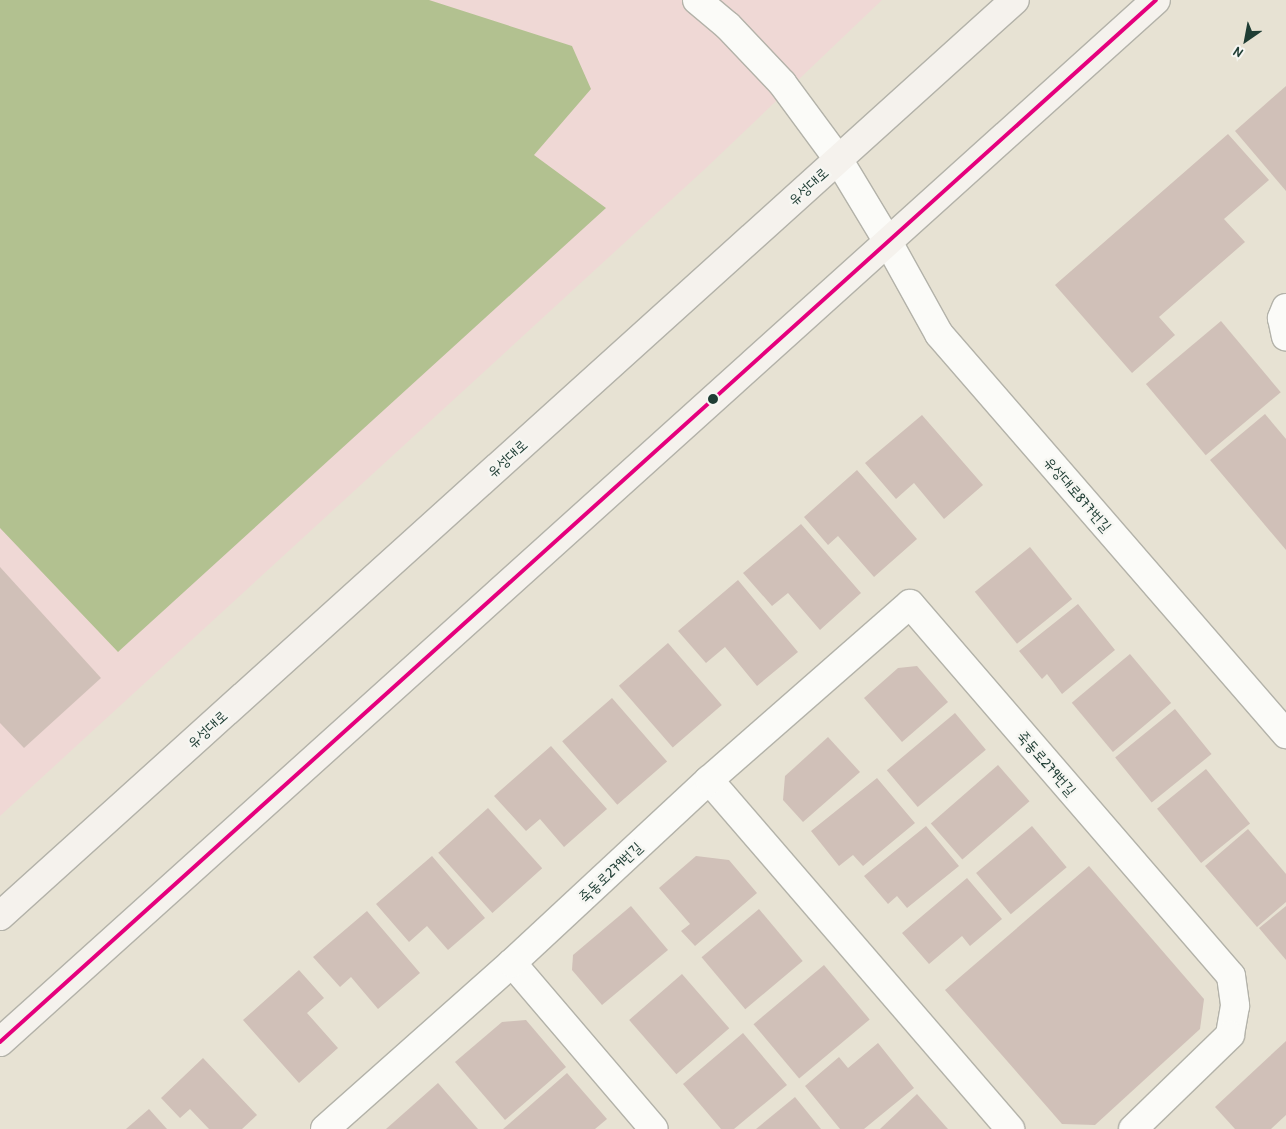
<!DOCTYPE html>
<html>
<head>
<meta charset="utf-8">
<style>
  body { margin:0 }
  #map { position:relative; width:1286px; height:1129px; overflow:hidden; background:#e7e2d3; font-family:"Patrick Hand","Poor Story",sans-serif }
  div>[style] { position:absolute }
  [style*='--x'] { left:calc(var(--x)*1px); top:calc(var(--y)*1px); width:calc(var(--w)*1px); rotate:calc(var(--a)*1deg) }
  .built>* { inset:0; background:#efd8d5 }
  .forest>* { inset:0; background:#b2c190 }
  .building>* { inset:0; background:#d0c0b8; transform-origin:0 0 }
  .roads { filter:drop-shadow(1px 0 #b3b2a9) drop-shadow(-1px 0 #b3b2a9) drop-shadow(0 1px #b3b2a9) drop-shadow(0 -1px #b3b2a9) }
  .minor>* { height:28px; margin:-14px; padding:0 14px; transform-origin:14px; border-radius:14px; background:#fbfbf8 }
  .tertiary>* { height:28px; margin:-14px; padding:0 14px; transform-origin:14px; border-radius:14px; background:#fbfbf8 }
  .secondary>* { height:28px; margin:-14px; padding:0 14px; transform-origin:14px; border-radius:14px; background:#f5f2ed }
  .bus-1>* { height:4px; margin:-2px; padding:0 2px; transform-origin:2px; border-radius:2px; background:#e5007d }
  .dots>* { width:14px; height:14px; translate:-50% -50%; box-sizing:border-box; border:2px solid #f6f6f2; border-radius:50% }
  span { translate:-50% -50%; white-space:nowrap; text-align:center; line-height:1.15; -webkit-text-stroke:4.5px #f6f6f2; paint-order:stroke }
  .street-label { font-size:15px; color:#1f3d34 }
  .north { position:absolute; left:1221px; top:15px; width:50px; height:50px; -webkit-text-stroke:4px #f6f6f2; paint-order:stroke; rotate:213deg; font-size:14px; font-weight:700; line-height:20px; text-align:center; color:#1f3d34 }
  .north::after { content:''; display:block; margin:auto; width:18px; height:22px; background:#1f3d34; clip-path:polygon(50% 0,100% 100%,50% 72%,0 100%) }
</style>
</head>
<body>
<div id="map">
  <div class="built">
    <div style="clip-path:polygon(0 0,882px 0,706px 168px,0 816px)"></div>
  </div>
  <div class="forest">
    <div style="clip-path:polygon(0 0,429px 0,572px 46px,591px 89px,534px 155px,606px 208px,118px 652px,0 528px)"></div>
  </div>
  <div class="building">
    <div style="clip-path:polygon(1286px 86px,1286px 191px,1235px 131px)"></div>
    <div style="clip-path:polygon(1228px 134px,1269px 180px,1224px 219px,1245px 242px,1159px 317px,1175px 335px,1132px 373px,1055px 285px)"></div>
    <div style="left:1221px;top:321px;width:93px;height:98px;rotate:50deg"></div>
    <div style="clip-path:polygon(1265px 414px,1286px 439px,1286px 550px,1210px 460px)"></div>
    <div style="clip-path:polygon(922px 415px,983px 485px,944px 519px,914px 483px,896px 499px,865px 463px)"></div>
    <div style="clip-path:polygon(857px 470px,917px 539px,874px 577px,838px 536px,828px 545px,804px 517px)"></div>
    <div style="clip-path:polygon(801px 524px,861px 593px,820px 630px,788px 593px,772px 606px,743px 573px)"></div>
    <div style="left:1030px;top:547px;width:67px;height:71px;rotate:51deg"></div>
    <div style="clip-path:polygon(0 567px,101px 678px,24px 748px,0 723px)"></div>
    <div style="clip-path:polygon(738px 580px,798px 652px,757px 686px,725px 647px,706px 663px,678px 631px)"></div>
    <div style="clip-path:polygon(1078px 604px,1115px 650px,1062px 694px,1047px 674px,1042px 679px,1019px 651px)"></div>
    <div style="left:668px;top:643px;width:82px;height:65px;rotate:49deg"></div>
    <div style="left:1130px;top:654px;width:64px;height:76px;rotate:50deg"></div>
    <div style="clip-path:polygon(917px 666px,948px 702px,902px 742px,864px 698px,898px 668px)"></div>
    <div style="left:612px;top:698px;width:84px;height:66px;rotate:49deg"></div>
    <div style="left:1175px;top:709px;width:58px;height:77px;rotate:51deg"></div>
    <div style="left:955px;top:713px;width:48px;height:89px;rotate:50deg"></div>
    <div style="clip-path:polygon(828px 737px,860px 772px,803px 822px,783px 800px,785px 776px)"></div>
    <div style="clip-path:polygon(551px 746px,607px 809px,564px 847px,540px 819px,526px 831px,494px 796px)"></div>
    <div style="left:998px;top:765px;width:48px;height:89px;rotate:49deg"></div>
    <div style="left:1206px;top:769px;width:70px;height:63px;rotate:51deg"></div>
    <div style="clip-path:polygon(877px 778px,915px 823px,863px 866px,853px 855px,839px 866px,811px 831px)"></div>
    <div style="left:488px;top:808px;width:81px;height:67px;rotate:48deg"></div>
    <div style="clip-path:polygon(926px 826px,959px 866px,907px 908px,897px 896px,888px 904px,864px 876px)"></div>
    <div style="left:1032px;top:826px;width:54px;height:73px;rotate:50deg"></div>
    <div style="clip-path:polygon(1248px 829px,1286px 874px,1286px 902px,1257px 927px,1205px 866px)"></div>
    <div style="clip-path:polygon(432px 856px,485px 918px,448px 950px,427px 926px,409px 942px,376px 904px)"></div>
    <div style="clip-path:polygon(696px 856px,729px 860px,757px 893px,695px 946px,681px 931px,690px 924px,659px 888px)"></div>
    <div style="clip-path:polygon(1089px 866px,1204px 999px,1200px 1029px,1095px 1125px,1062px 1124px,945px 990px)"></div>
    <div style="clip-path:polygon(967px 878px,1002px 919px,970px 946px,962px 936px,929px 964px,902px 933px)"></div>
    <div style="clip-path:polygon(631px 906px,668px 950px,602px 1005px,572px 970px,573px 955px)"></div>
    <div style="clip-path:polygon(1286px 906px,1286px 960px,1259px 928px)"></div>
    <div style="left:759px;top:909px;width:68px;height:75px;rotate:50deg"></div>
    <div style="clip-path:polygon(367px 911px,420px 973px,378px 1009px,351px 977px,340px 987px,313px 957px)"></div>
    <div style="left:824px;top:965px;width:71px;height:92px;rotate:50deg"></div>
    <div style="clip-path:polygon(299px 970px,324px 998px,307px 1013px,338px 1048px,299px 1083px,243px 1020px)"></div>
    <div style="left:682px;top:974px;width:72px;height:70px;rotate:49deg"></div>
    <div style="clip-path:polygon(526px 1020px,566px 1067px,505px 1120px,455px 1062px,502px 1022px)"></div>
    <div style="clip-path:polygon(743px 1033px,787px 1085px,734px 1129px,721px 1129px,683px 1084px)"></div>
    <div style="clip-path:polygon(1286px 1041px,1286px 1115px,1271px 1129px,1235px 1129px,1215px 1107px)"></div>
    <div style="clip-path:polygon(878px 1043px,914px 1088px,864px 1129px,840px 1129px,805px 1086px,839px 1057px,848px 1068px)"></div>
    <div style="clip-path:polygon(203px 1058px,257px 1115px,242px 1129px,209px 1129px,190px 1109px,180px 1118px,161px 1098px)"></div>
    <div style="clip-path:polygon(567px 1073px,607px 1119px,595px 1129px,503px 1129px)"></div>
    <div style="clip-path:polygon(438px 1083px,478px 1129px,386px 1129px)"></div>
    <div style="clip-path:polygon(917px 1094px,948px 1129px,880px 1129px)"></div>
    <div style="clip-path:polygon(795px 1097px,821px 1129px,756px 1129px)"></div>
    <div style="clip-path:polygon(149px 1109px,167px 1129px,126px 1129px)"></div>
  </div>
  <div class="roads">
    <div class="minor">
      <div style="--x:697;--y:0;--w:40;--a:40"></div>
      <div style="--x:728;--y:26;--w:79;--a:46.5"></div>
      <div style="--x:782;--y:83;--w:94;--a:53.6"></div>
      <div style="--x:838;--y:159;--w:97;--a:58.9"></div>
      <div style="--x:1286;--y:308;--w:11;--a:112"></div>
      <div style="--x:1282;--y:318;--w:19;--a:78"></div>
      <div style="--x:709;--y:780;--w:461;--a:49.2"></div>
      <div style="--x:512;--y:963;--w:218;--a:49.5"></div>
      <div style="--x:325;--y:1129;--w:250;--a:-41.6"></div>
      <div style="--x:512;--y:963;--w:269;--a:-42.9"></div>
      <div style="--x:709;--y:780;--w:267;--a:-41.2"></div>
      <div style="--x:910;--y:604;--w:491;--a:49.2"></div>
      <div style="--x:1231;--y:976;--w:30;--a:82"></div>
      <div style="--x:1235;--y:1006;--w:29;--a:100"></div>
      <div style="--x:1230;--y:1035;--w:135;--a:135.9"></div>
    </div>
    <div class="tertiary">
      <div style="--x:888;--y:242;--w:105;--a:61"></div>
      <div style="--x:939;--y:334;--w:530;--a:49.06"></div>
    </div>
    <div class="secondary">
      <div style="--x:0;--y:916;--w:1367;--a:-42.07"></div>
      <div style="--x:0;--y:1042;--w:1556;--a:-42.03"></div>
    </div>
  </div>
  <div class="bus-1">
    <div style="--x:0;--y:1042;--w:1556;--a:-42.03"></div>
  </div>
  <div class="dots">
    <div style="left:713px;top:399px;background:#1f3d34"></div>
  </div>
  <div class="street-label">
    <span style="left:808px;top:186px;rotate:-42deg">유성대로</span>
    <span style="left:507px;top:458px;rotate:-42deg">유성대로</span>
    <span style="left:1078px;top:494px;rotate:49deg">유성대로877번길</span>
    <span style="left:207px;top:729px;rotate:-42deg">유성대로</span>
    <span style="left:1047px;top:763px;rotate:49deg">죽동로279번길</span>
    <span style="left:610px;top:872px;rotate:-43deg">죽동로279번길</span>
  </div>
  <div class="north">N</div>
</div>
</body>
</html>
